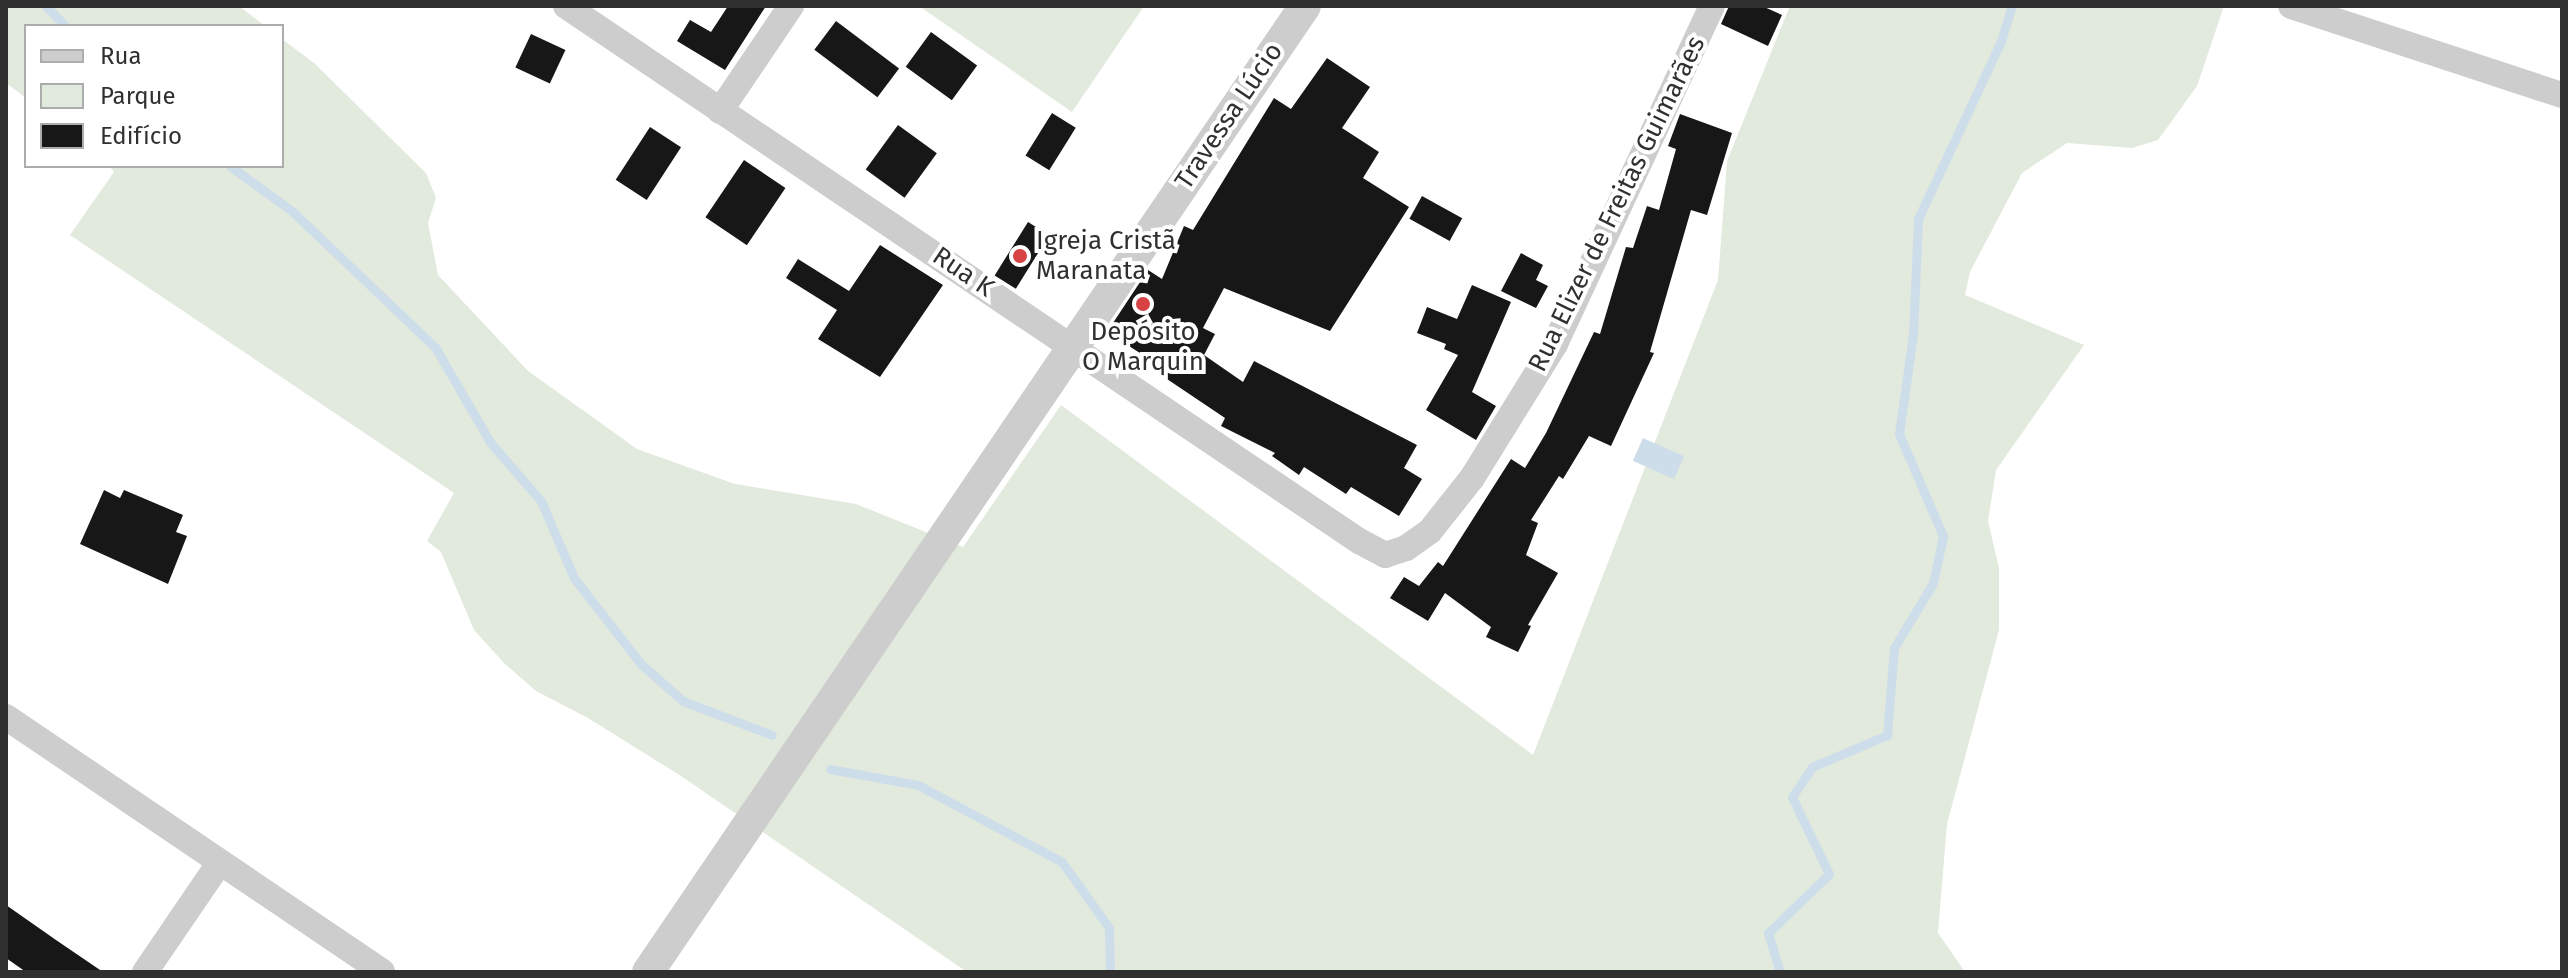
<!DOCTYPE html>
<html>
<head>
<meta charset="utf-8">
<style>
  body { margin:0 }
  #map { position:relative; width:2568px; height:978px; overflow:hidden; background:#fff; font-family:"Fira Sans",sans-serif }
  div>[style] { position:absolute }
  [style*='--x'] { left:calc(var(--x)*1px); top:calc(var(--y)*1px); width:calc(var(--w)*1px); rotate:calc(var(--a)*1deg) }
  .green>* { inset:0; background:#e2e9dd }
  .water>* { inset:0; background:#ceddea; transform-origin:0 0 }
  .stream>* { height:9px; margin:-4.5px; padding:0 4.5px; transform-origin:4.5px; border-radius:4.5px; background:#ceddea }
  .building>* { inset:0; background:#171717; transform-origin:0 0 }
  .minor>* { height:26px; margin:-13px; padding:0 13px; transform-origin:13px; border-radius:13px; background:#cdcdcd }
  .tertiary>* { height:32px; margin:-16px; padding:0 16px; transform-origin:16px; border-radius:16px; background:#cdcdcd }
  .dots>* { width:22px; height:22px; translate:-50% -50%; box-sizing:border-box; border:4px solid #fff; border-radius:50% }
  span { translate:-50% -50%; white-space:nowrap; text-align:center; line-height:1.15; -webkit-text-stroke:8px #fff; paint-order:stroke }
  .street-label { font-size:26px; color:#303030 }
  .poi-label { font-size:26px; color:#303030 }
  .left { translate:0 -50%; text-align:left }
  .frame { position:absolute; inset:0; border:8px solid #303030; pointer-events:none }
  .legend { position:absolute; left:24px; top:24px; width:260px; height:144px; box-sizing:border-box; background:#fff; border:2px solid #acacac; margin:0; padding:10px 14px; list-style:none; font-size:24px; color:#303030 }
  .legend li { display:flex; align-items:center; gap:16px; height:40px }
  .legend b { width:40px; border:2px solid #acacac }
</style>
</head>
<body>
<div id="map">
  <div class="green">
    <div style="clip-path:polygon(6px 6px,239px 6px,265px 26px,26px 26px,26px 98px,6px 83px)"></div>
    <div style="clip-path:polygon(919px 6px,1144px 6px,1072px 112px)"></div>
    <div style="clip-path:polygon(1790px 6px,2224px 6px,2197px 86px,2158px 140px,2132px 148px,2067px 143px,2022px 173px,1970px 272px,1965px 295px,2084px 345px,1996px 470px,1988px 521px,1999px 568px,1999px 630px,1947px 824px,1938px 933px,1965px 972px,967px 972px,681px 776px,588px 718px,536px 691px,504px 663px,474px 630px,441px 552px,427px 541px,454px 493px,70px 235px,114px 172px,109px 166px,282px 166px,282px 39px,314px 63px,426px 173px,436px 198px,428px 223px,438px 275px,528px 371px,637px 449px,735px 484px,856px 504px,963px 547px,1061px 405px,1533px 755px,1718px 280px,1727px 161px)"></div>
  </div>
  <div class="water">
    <div style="left:1643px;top:438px;width:45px;height:25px;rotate:24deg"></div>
  </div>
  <div class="stream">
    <div style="--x:46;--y:6;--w:28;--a:46"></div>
    <div style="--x:230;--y:166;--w:78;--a:36.1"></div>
    <div style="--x:293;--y:212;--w:196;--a:43.6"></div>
    <div style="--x:435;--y:347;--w:110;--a:59.9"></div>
    <div style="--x:490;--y:442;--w:78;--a:49.2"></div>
    <div style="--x:541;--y:501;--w:84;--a:66.8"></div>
    <div style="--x:574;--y:578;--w:109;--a:52.1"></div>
    <div style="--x:641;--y:664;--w:56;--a:41.4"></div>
    <div style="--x:683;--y:701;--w:95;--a:20.9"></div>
    <div style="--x:830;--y:769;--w:89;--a:10.3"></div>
    <div style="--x:918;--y:785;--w:163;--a:28.1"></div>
    <div style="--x:1062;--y:862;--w:81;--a:54.5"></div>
    <div style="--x:1109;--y:928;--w:44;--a:88.7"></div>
    <div style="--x:1780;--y:972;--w:41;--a:-107.1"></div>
    <div style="--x:1768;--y:933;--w:85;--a:-44"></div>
    <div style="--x:1829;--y:874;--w:85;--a:-115.7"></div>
    <div style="--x:1792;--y:797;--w:36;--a:-56"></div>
    <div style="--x:1812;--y:767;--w:82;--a:-23.1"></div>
    <div style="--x:1887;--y:735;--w:87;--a:-85.4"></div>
    <div style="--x:1894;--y:648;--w:76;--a:-59"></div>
    <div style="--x:1933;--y:583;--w:48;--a:-78"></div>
    <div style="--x:1943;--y:536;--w:111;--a:-113.3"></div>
    <div style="--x:1899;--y:434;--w:100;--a:-82"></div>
    <div style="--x:1913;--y:335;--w:116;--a:-87.5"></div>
    <div style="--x:1918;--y:219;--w:196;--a:-65"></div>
    <div style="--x:2001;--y:41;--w:37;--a:-73"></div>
  </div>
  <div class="building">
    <div style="clip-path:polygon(728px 6px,766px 6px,725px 70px,677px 41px,690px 20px,711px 32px)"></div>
    <div style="clip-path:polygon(1729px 6px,1762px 6px,1782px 15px,1768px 46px,1721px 24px)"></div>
    <div style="left:836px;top:21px;width:79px;height:36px;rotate:37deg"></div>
    <div style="left:931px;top:32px;width:57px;height:43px;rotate:36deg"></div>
    <div style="left:531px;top:34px;width:38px;height:37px;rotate:25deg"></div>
    <div style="clip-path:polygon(1327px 58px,1370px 87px,1342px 128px,1379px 152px,1363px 178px,1409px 207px,1330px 331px,1224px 288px,1203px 328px,1215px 334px,1204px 355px,1243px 382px,1254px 361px,1417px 445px,1404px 468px,1422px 479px,1399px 516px,1351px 487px,1346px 494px,1304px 467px,1299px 475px,1272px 456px,1275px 453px,1221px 426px,1225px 418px,1164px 377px,1168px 371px,1107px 332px,1148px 270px,1162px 279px,1184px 226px,1193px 230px,1274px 98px,1291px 109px)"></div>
    <div style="left:1052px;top:113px;width:28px;height:50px;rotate:32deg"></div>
    <div style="clip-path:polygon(1680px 114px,1732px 133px,1707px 215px,1691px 210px,1650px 352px,1654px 353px,1611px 446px,1589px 436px,1563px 479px,1559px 476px,1531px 520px,1538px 523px,1526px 555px,1558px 573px,1528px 625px,1531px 626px,1518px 652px,1486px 637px,1491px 627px,1445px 593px,1428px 621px,1390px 598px,1404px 577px,1419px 586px,1438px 562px,1443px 566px,1511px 459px,1525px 468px,1546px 433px,1594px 332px,1600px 334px,1626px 247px,1633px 248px,1647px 206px,1659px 210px,1676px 149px,1668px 146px)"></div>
    <div style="left:898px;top:125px;width:48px;height:55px;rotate:36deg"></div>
    <div style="left:650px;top:127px;width:37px;height:63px;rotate:33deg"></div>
    <div style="left:744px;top:160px;width:50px;height:69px;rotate:34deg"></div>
    <div style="left:1422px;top:196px;width:46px;height:26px;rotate:29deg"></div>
    <div style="left:1028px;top:222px;width:25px;height:63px;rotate:32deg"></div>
    <div style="clip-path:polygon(880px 245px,943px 285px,880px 377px,818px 339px,837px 310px,786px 278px,798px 259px,849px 291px)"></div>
    <div style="clip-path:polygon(1521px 253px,1543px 265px,1536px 280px,1548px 286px,1536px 308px,1501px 291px)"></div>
    <div style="clip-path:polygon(1472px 285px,1511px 302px,1472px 392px,1496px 406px,1476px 440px,1426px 410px,1458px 355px,1444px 349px,1446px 344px,1417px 333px,1427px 307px,1457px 319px)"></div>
    <div style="clip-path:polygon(104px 490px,120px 498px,124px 490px,183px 515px,176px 532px,187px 536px,168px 584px,80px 544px)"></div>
    <div style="clip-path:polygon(6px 905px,56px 940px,103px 972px,26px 972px,6px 958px)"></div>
  </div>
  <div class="minor">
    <div style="--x:566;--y:6;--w:957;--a:34.01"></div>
    <div style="--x:1359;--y:541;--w:30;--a:28"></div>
    <div style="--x:1385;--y:555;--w:22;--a:-18"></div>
    <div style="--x:1406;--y:548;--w:29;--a:-35"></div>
    <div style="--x:1430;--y:531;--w:68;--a:-51.6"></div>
    <div style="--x:1472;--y:478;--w:158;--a:-58.2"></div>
    <div style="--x:1555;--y:344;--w:373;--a:-65.1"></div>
    <div style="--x:2291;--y:6;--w:285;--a:18.2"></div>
    <div style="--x:720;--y:111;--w:127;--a:-55.9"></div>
    <div style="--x:6;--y:717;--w:454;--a:34.1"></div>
    <div style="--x:145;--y:972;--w:133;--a:-55.7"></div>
  </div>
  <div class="tertiary">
    <div style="--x:648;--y:972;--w:1168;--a:-55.78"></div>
  </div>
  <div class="dots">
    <div style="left:1020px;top:256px;background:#d74344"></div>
    <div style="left:1143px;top:304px;background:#d74344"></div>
  </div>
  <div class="street-label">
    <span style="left:1229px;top:116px;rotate:-56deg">Travessa Lúcio</span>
    <span style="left:1617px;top:204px;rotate:-64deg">Rua Elizer de Freitas Guimarães</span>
    <span style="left:963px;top:272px;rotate:34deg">Rua K</span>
  </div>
  <div class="poi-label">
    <span class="left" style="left:1036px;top:256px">Igreja Cristã<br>Maranata</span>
    <span style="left:1143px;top:347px">Depósito<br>O Marquin</span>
  </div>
  <div class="frame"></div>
  <ul class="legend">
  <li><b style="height:10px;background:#cdcdcd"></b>Rua</li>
  <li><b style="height:22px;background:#e2e9dd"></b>Parque</li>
  <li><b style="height:22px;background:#171717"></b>Edifício</li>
  </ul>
</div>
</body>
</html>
